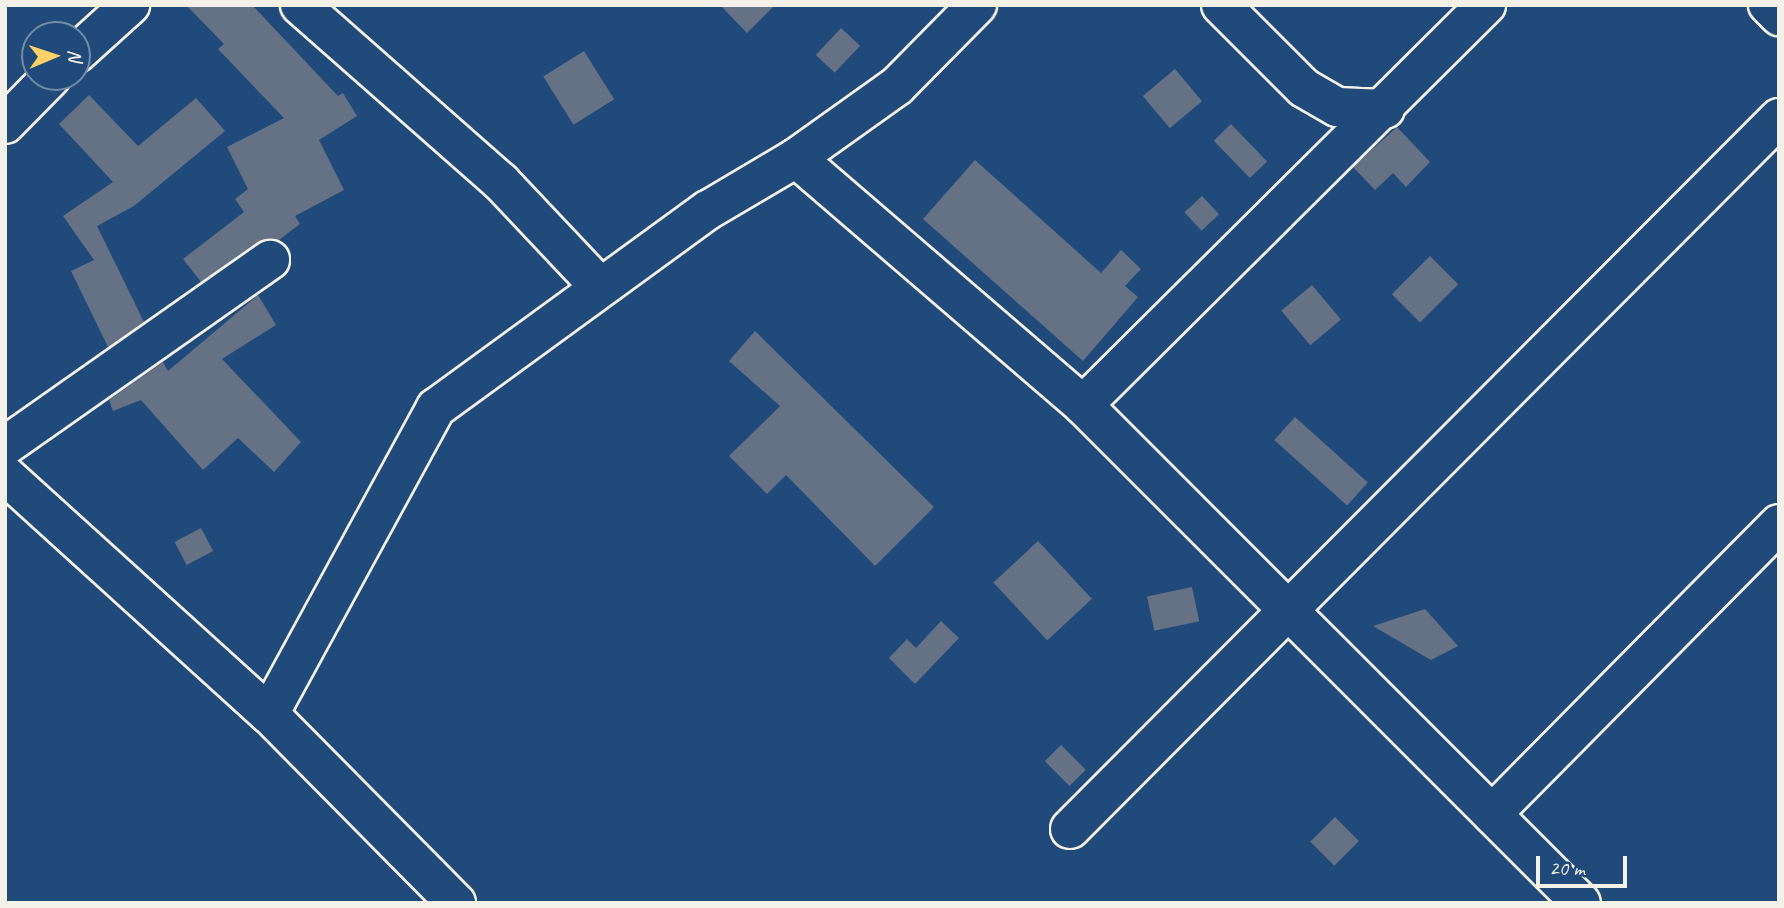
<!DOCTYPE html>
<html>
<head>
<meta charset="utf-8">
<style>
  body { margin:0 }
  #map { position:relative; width:1784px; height:908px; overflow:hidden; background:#1f4a7a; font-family:Caveat,sans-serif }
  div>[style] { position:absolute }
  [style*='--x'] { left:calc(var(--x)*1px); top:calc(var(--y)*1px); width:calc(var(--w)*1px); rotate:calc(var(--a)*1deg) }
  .building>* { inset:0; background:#657184; transform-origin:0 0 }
  .roads { filter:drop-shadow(2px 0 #f4f1e8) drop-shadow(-2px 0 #f4f1e8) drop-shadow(0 2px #f4f1e8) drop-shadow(0 -2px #f4f1e8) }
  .minor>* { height:38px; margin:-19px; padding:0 19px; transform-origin:19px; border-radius:19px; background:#1f4a7a }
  span { translate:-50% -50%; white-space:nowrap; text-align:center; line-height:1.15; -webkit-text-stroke:7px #1f4a7a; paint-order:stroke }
  .frame { position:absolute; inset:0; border:7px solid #f4f1e8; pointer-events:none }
  .north { position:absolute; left:21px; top:21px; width:70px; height:70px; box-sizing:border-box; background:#1f4a7a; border:2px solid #748da6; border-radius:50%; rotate:88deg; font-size:19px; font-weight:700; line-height:28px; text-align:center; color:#f4f1e8 }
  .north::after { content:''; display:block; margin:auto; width:24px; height:32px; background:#ffd166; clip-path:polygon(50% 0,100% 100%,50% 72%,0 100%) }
  .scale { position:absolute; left:1536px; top:856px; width:91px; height:32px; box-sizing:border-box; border:4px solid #f4f1e8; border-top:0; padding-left:9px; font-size:21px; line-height:24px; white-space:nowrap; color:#f4f1e8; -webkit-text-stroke:5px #1f4a7a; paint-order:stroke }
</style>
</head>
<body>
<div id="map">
  <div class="building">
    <div style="clip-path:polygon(186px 5px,253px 6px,338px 96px,343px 93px,357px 116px,319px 140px,344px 190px,295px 216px,300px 224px,279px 240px,257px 242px,201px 282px,183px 259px,244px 212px,235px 199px,248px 189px,227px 147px,284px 118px,218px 49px,224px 44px)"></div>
    <div style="clip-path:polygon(720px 5px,775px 5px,747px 33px)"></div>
    <div style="left:841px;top:28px;width:26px;height:37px;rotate:43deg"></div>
    <div style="left:584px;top:51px;width:57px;height:48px;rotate:58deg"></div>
    <div style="left:1175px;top:69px;width:42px;height:42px;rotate:50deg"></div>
    <div style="clip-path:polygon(89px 95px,138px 146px,196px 98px,225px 131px,134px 206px,97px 226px,144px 322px,108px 347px,71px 271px,94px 260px,63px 216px,113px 182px,59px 124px)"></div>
    <div style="left:1231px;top:124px;width:52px;height:24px;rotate:46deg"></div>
    <div style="clip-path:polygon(1397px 127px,1430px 162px,1406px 187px,1393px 173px,1375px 190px,1353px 167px)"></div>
    <div style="clip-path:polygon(975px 160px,1101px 273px,1121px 250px,1141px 269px,1125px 286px,1138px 297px,1083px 361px,923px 219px)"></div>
    <div style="left:1202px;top:196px;width:25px;height:24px;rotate:47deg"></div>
    <div style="left:1430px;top:256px;width:40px;height:54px;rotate:45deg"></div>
    <div style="left:1312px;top:285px;width:45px;height:40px;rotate:50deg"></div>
    <div style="clip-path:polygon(258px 295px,276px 325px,222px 359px,301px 442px,274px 472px,238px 438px,203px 470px,141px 400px,113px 411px,109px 400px,163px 362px,168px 371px)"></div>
    <div style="clip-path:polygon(755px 331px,934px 507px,875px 566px,786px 475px,767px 494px,729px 456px,780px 406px,729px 361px)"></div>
    <div style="left:1295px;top:417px;width:98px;height:31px;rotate:42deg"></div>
    <div style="left:201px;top:528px;width:26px;height:30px;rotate:62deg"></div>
    <div style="left:1038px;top:541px;width:79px;height:61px;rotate:47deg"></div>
    <div style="left:1192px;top:587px;width:35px;height:46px;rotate:78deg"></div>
    <div style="clip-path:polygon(1425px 609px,1458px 646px,1431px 660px,1373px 626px)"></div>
    <div style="clip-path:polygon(941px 621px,959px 638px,915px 684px,889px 658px,907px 639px,916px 648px)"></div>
    <div style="left:1061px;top:745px;width:35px;height:23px;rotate:45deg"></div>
    <div style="left:1335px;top:817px;width:34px;height:35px;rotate:45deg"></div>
  </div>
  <div class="roads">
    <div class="minor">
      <div style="--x:300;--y:5;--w:268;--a:41.4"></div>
      <div style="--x:501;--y:182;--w:144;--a:46.7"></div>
      <div style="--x:1221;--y:5;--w:117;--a:45"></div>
      <div style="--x:1304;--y:88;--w:38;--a:30"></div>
      <div style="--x:1337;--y:107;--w:48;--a:2.4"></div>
      <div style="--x:1768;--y:5;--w:16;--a:45"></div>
      <div style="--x:77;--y:53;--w:72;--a:-42.2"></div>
      <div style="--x:5;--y:124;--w:66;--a:-45.6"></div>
      <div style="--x:796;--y:158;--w:379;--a:40.7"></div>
      <div style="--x:1083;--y:405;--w:704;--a:45"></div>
      <div style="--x:1083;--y:405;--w:568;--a:-44.79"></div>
      <div style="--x:5;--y:446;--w:324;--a:-35.1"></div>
      <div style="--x:5;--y:475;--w:356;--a:42.2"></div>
      <div style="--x:269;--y:714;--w:266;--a:45.3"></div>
      <div style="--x:269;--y:714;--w:349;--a:-61.4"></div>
      <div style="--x:436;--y:408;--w:336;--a:-36.1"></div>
      <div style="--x:708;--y:210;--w:102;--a:-30.6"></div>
      <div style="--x:796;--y:158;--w:124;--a:-35.5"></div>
      <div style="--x:897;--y:86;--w:114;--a:-45.4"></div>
      <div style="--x:1492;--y:814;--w:408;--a:-45.3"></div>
      <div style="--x:1070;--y:829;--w:1004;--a:-45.08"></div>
    </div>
  </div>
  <div class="frame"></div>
  <div class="north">N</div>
  <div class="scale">20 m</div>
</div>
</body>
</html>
